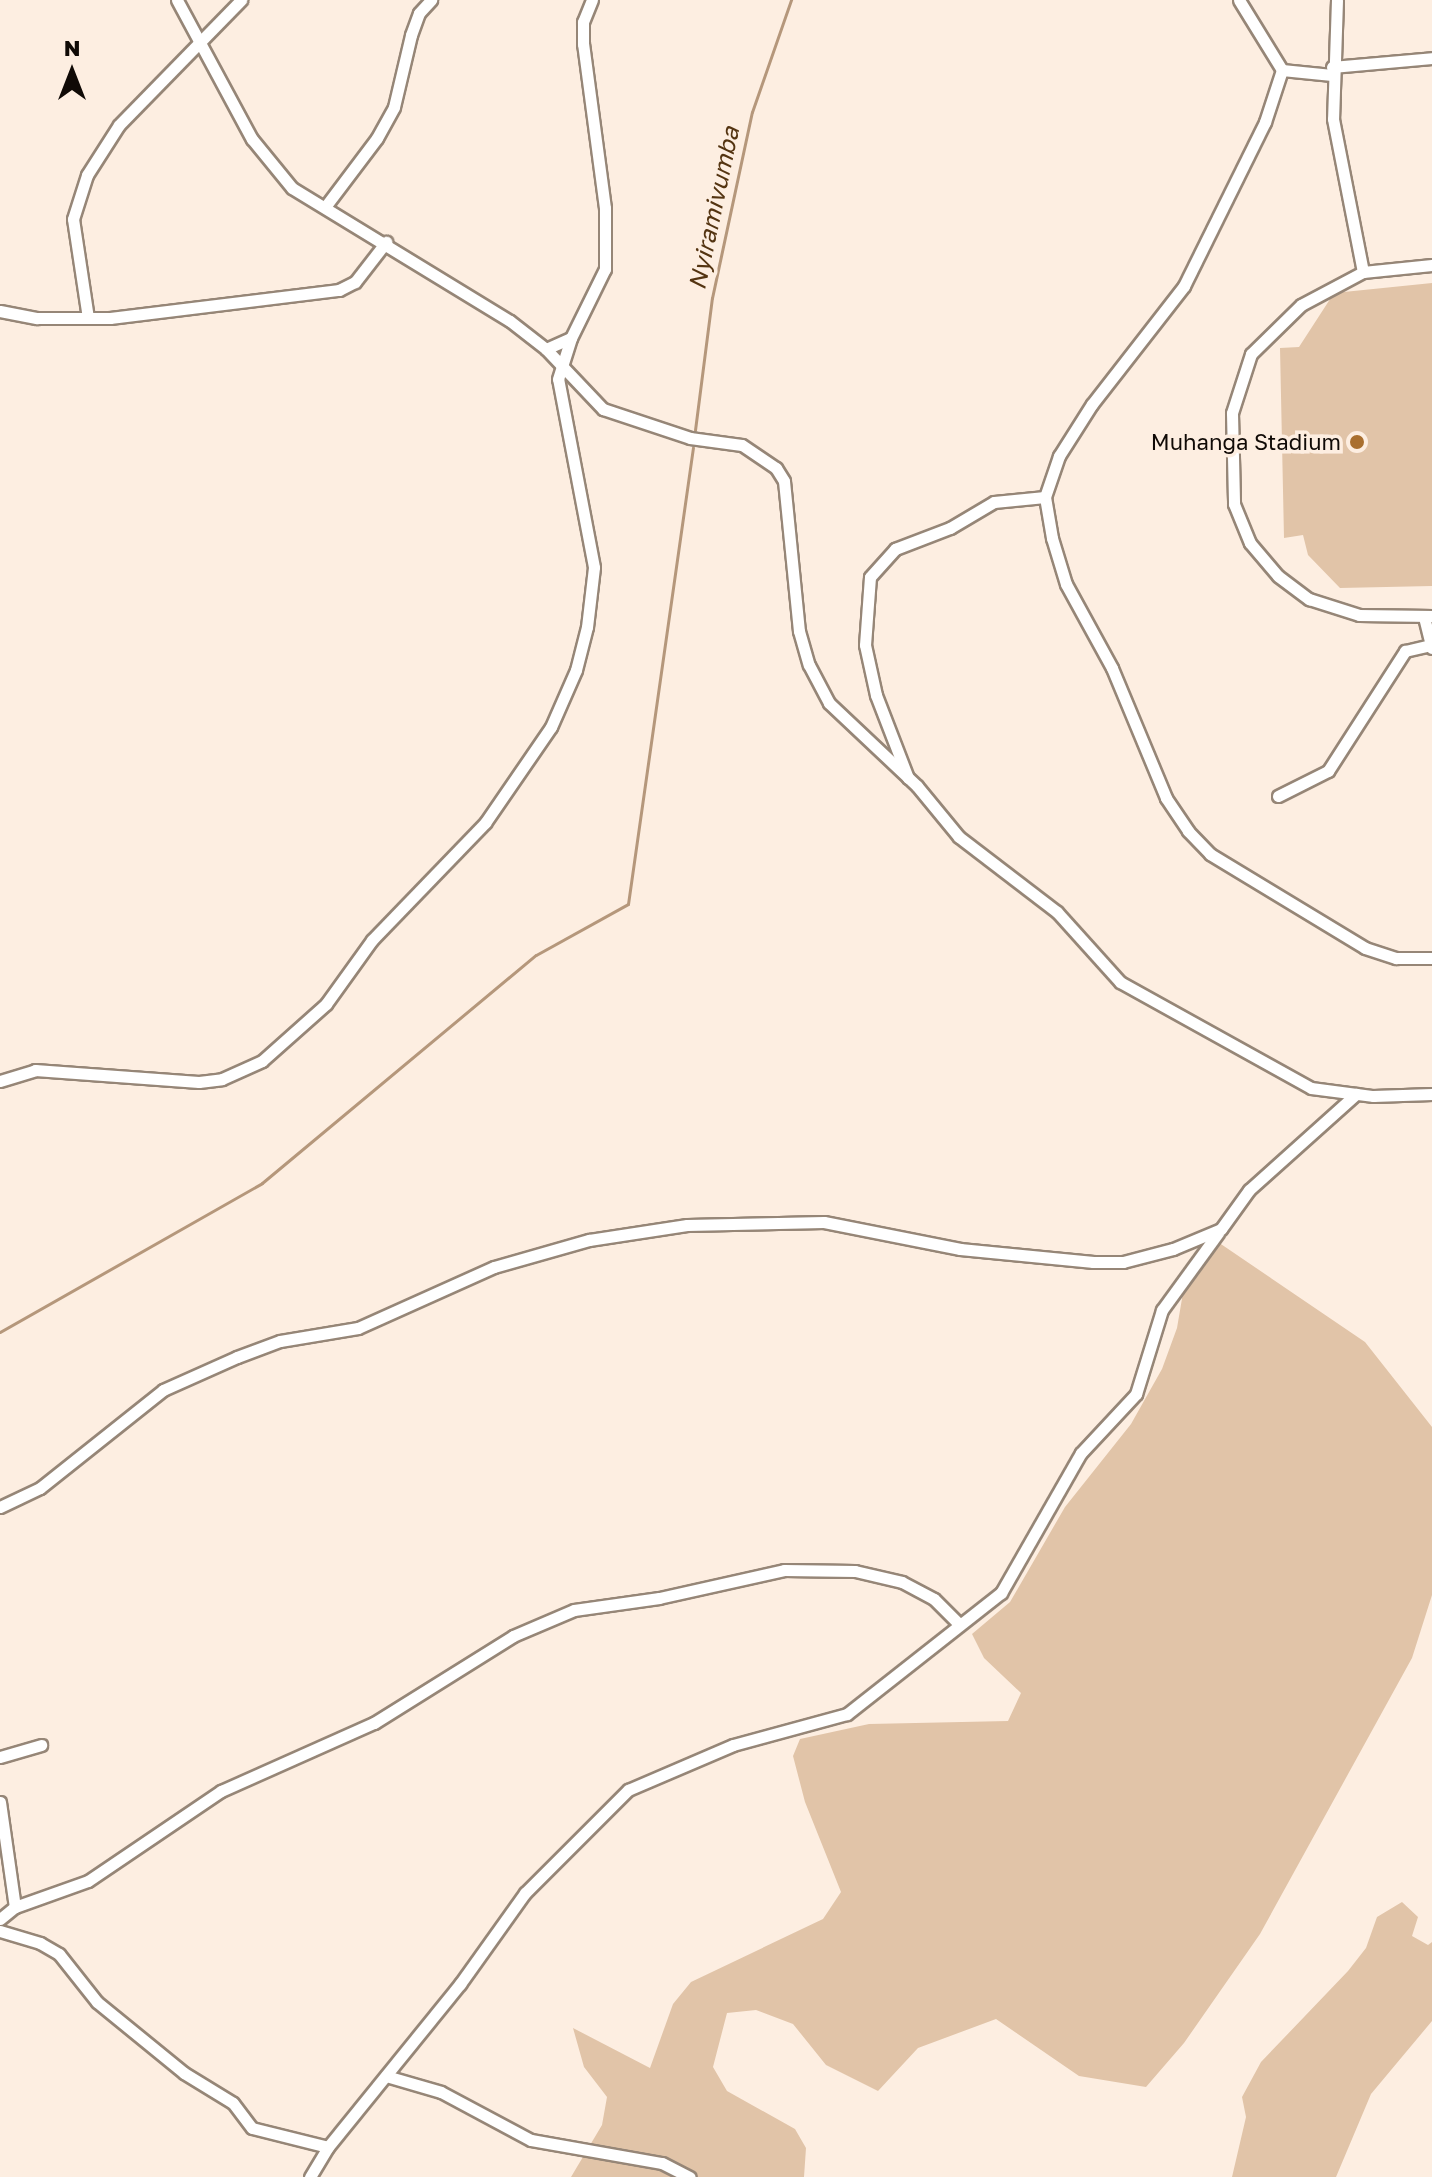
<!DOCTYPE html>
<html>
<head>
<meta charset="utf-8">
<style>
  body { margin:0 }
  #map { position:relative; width:1432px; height:2177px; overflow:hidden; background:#fdeee1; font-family:"Golos Text",sans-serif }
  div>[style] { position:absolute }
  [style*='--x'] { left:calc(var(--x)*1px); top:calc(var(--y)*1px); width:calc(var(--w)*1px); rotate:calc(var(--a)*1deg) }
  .green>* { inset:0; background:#e1c4a8 }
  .stream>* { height:3px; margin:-1.5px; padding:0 1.5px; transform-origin:1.5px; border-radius:1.5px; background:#b5977b }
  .roads { filter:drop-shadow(2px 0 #968677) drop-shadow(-2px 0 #968677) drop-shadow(0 2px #968677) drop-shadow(0 -2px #968677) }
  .minor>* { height:11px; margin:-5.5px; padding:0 5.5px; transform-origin:5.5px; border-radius:5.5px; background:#fff }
  .dots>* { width:22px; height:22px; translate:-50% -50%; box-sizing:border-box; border:4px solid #fdeee1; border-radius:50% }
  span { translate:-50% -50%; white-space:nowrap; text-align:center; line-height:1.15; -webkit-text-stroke:7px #fdeee1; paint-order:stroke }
  .poi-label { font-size:22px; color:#100a06 }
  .right { translate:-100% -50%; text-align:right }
  .water-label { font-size:24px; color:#543411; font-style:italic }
  .north { position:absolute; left:32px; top:32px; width:80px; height:80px; -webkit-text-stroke:6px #fdeee1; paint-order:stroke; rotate:0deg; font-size:22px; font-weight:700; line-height:32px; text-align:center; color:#100a06 }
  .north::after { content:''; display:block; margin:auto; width:28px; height:36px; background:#100a06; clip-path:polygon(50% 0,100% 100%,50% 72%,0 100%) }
</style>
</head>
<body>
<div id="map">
  <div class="green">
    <div style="clip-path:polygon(1432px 283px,1432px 586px,1340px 588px,1308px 555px,1303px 535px,1284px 538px,1280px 348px,1299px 347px,1334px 293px)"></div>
    <div style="clip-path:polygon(1212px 1238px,1365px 1342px,1432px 1427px,1432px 1595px,1412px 1658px,1260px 1934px,1184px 2043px,1146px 2087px,1079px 2076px,996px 2019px,918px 2048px,878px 2091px,826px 2065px,793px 2024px,756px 2010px,727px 2013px,713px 2067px,727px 2091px,795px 2129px,806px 2148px,804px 2177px,571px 2177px,602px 2125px,607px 2097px,584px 2067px,573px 2028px,650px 2068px,673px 2004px,691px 1982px,823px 1919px,841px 1892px,805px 1802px,793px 1756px,800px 1739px,869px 1724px,1008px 1721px,1021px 1693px,984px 1658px,972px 1634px,1010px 1602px,1065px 1507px,1131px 1424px,1162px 1369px,1177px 1328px,1185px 1281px)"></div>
    <div style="clip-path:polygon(1402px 1902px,1418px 1917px,1412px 1936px,1428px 1945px,1432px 1942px,1432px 2021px,1371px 2094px,1336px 2177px,1232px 2177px,1246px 2117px,1242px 2097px,1261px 2062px,1348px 1971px,1366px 1948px,1377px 1917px)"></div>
  </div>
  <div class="stream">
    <div style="--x:695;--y:430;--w:133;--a:-82.7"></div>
    <div style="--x:712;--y:298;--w:190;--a:-77.9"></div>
    <div style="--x:752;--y:112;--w:119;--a:-70.8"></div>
    <div style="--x:0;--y:1332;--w:301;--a:-29.6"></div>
    <div style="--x:262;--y:1183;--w:356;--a:-39.8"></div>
    <div style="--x:536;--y:955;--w:105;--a:-29"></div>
    <div style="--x:628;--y:904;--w:461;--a:-81.9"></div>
  </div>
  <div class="roads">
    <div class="minor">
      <div style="--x:177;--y:0;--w:158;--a:61.7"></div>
      <div style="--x:252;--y:139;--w:63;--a:50.8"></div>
      <div style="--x:292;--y:188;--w:255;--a:31.4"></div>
      <div style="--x:510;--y:321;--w:46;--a:37.9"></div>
      <div style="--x:546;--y:349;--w:83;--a:46.5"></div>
      <div style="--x:603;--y:409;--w:92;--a:18.4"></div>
      <div style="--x:690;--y:438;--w:52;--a:7.7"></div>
      <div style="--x:742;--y:445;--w:41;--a:34.1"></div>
      <div style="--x:776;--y:468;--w:15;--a:58"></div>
      <div style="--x:784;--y:481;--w:151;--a:84.3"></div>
      <div style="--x:799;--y:631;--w:35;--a:74"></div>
      <div style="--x:809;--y:665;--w:43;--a:62.2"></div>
      <div style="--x:829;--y:703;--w:121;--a:43.3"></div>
      <div style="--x:917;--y:786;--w:66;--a:50.5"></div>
      <div style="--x:959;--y:837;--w:123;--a:37.4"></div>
      <div style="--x:1057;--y:912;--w:94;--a:48"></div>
      <div style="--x:1120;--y:982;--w:218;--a:29"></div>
      <div style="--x:1311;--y:1088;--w:63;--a:7.4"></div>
      <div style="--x:1373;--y:1096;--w:59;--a:-1.9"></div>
      <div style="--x:1239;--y:0;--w:82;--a:58.4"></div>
      <div style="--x:1282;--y:70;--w:50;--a:5.7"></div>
      <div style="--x:1337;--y:0;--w:119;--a:91.9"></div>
      <div style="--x:1333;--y:119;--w:156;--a:78.9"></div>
      <div style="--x:1363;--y:272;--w:69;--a:-5.8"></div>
      <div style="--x:1332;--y:67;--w:100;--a:-5.1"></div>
      <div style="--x:1282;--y:70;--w:55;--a:108.1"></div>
      <div style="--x:1265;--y:122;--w:183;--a:116.3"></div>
      <div style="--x:1184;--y:286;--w:150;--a:127.9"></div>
      <div style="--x:1092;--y:404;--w:62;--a:122.4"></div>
      <div style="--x:1059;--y:456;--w:43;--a:108.9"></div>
      <div style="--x:1045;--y:497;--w:42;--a:80.3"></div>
      <div style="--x:1052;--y:538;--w:48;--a:73.1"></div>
      <div style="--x:1066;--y:584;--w:96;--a:61.3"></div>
      <div style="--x:1112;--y:668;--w:141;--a:67.4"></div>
      <div style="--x:1166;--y:798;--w:40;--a:56"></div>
      <div style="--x:1188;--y:831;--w:32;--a:46"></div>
      <div style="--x:1210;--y:854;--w:181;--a:31.2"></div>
      <div style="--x:1365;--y:948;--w:33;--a:18"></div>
      <div style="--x:1396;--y:958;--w:36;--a:0"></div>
      <div style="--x:325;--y:207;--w:86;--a:-53"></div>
      <div style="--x:377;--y:138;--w:35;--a:-61"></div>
      <div style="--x:394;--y:107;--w:74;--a:-76.7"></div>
      <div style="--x:411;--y:35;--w:23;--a:-70"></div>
      <div style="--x:419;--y:13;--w:18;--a:-47"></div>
      <div style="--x:1363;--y:272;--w:70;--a:152"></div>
      <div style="--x:1301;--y:305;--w:70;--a:135.6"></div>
      <div style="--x:1251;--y:354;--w:62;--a:107.9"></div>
      <div style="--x:1232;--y:413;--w:91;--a:88.7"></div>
      <div style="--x:1234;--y:504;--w:42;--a:67.7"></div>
      <div style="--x:1250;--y:543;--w:43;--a:49.7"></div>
      <div style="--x:1278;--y:576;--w:39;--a:37"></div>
      <div style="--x:1309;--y:599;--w:52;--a:17.7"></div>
      <div style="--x:1359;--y:615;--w:73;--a:0.8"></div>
      <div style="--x:0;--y:311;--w:38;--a:11"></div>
      <div style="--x:37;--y:318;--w:73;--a:0"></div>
      <div style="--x:110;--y:318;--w:231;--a:-7"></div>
      <div style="--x:339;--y:290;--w:18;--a:-27"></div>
      <div style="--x:355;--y:282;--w:51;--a:-52.2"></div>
      <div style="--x:88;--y:318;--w:100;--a:-98.6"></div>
      <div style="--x:73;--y:219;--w:46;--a:-72.3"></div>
      <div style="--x:87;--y:175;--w:59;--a:-57.4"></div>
      <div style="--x:119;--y:125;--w:175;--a:-45.7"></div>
      <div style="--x:546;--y:349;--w:27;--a:-24"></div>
      <div style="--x:571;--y:338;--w:77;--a:-63.8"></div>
      <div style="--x:605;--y:269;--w:61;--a:-90"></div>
      <div style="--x:605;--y:208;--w:165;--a:-97.6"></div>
      <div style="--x:583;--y:44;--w:22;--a:-90"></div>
      <div style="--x:583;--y:22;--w:24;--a:-68"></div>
      <div style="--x:1424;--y:617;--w:32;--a:76"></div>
      <div style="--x:908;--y:778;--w:89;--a:-111.1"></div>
      <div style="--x:876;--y:695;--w:51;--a:-102.4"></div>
      <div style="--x:865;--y:645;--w:68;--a:-85.8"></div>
      <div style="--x:870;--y:577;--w:38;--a:-48"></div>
      <div style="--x:895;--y:549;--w:59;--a:-20.9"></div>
      <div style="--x:950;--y:528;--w:51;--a:-30.6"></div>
      <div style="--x:994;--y:502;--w:51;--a:-5.6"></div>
      <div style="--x:1278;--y:796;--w:56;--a:-26.6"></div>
      <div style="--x:1328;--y:771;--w:143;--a:-57.3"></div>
      <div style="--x:1405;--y:651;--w:27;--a:-13"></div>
      <div style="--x:0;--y:1081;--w:37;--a:-17"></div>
      <div style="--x:35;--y:1070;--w:164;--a:4.2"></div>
      <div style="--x:199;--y:1082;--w:23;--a:-7"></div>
      <div style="--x:222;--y:1079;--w:44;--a:-24.2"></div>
      <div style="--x:262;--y:1061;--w:86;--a:-41.7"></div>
      <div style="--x:326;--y:1004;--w:79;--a:-54.3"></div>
      <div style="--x:372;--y:940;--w:163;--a:-46"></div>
      <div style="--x:485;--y:823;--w:116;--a:-55.5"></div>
      <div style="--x:551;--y:727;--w:62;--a:-66.3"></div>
      <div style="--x:576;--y:670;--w:44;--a:-75.7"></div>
      <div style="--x:587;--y:627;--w:60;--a:-83.3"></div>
      <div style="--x:594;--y:567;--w:191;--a:-100.8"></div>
      <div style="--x:558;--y:379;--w:43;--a:-72.4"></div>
      <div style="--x:0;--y:1507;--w:44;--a:-25.4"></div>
      <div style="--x:40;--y:1488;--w:157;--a:-38.5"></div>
      <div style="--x:163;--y:1390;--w:81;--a:-24"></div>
      <div style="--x:237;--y:1357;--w:46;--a:-20.4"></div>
      <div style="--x:280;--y:1341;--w:79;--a:-9.5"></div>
      <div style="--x:358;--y:1328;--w:149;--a:-24.2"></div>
      <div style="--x:494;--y:1267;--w:99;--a:-15.9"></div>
      <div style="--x:589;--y:1240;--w:99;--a:-8.7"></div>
      <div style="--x:687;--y:1225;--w:137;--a:-1.3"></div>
      <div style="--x:824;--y:1222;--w:139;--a:11.2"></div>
      <div style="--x:960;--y:1249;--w:134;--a:5.6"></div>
      <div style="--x:1093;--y:1262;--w:30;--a:0"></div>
      <div style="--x:1123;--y:1262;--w:52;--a:-14.6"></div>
      <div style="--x:1173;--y:1249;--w:52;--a:-22.6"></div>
      <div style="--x:1221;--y:1229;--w:48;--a:-54.3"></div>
      <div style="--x:1249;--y:1190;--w:144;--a:-41.9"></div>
      <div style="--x:0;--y:1757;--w:43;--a:-16.3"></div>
      <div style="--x:0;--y:1802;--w:106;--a:81.9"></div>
      <div style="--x:0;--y:1919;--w:19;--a:-39"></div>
      <div style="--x:15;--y:1907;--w:77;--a:-19.6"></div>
      <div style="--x:88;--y:1881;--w:161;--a:-34.1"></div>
      <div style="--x:221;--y:1791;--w:167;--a:-24"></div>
      <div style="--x:374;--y:1723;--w:164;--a:-32"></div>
      <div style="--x:513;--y:1636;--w:66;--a:-23.1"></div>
      <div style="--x:574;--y:1610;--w:86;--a:-8"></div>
      <div style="--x:659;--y:1598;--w:128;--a:-12.6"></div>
      <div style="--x:784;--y:1570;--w:71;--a:0.8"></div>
      <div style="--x:855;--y:1571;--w:48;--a:13.2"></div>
      <div style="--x:902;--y:1582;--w:36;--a:28"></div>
      <div style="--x:934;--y:1599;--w:35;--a:45"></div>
      <div style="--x:0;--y:1931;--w:42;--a:16.7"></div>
      <div style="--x:40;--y:1943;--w:22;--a:30"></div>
      <div style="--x:59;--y:1954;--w:61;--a:51.6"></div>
      <div style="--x:97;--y:2002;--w:112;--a:39.2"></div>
      <div style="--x:184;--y:2073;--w:57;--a:31.5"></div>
      <div style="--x:233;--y:2103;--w:31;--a:53"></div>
      <div style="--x:252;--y:2128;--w:78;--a:14"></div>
      <div style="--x:386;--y:2076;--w:57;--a:16.2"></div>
      <div style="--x:441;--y:2092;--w:102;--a:28.1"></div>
      <div style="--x:531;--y:2140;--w:133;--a:10"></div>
      <div style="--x:662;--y:2163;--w:31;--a:27"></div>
      <div style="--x:310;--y:2177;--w:35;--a:-59"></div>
      <div style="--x:328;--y:2147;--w:210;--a:-51"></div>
      <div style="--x:460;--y:1984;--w:112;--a:-54.5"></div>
      <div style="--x:525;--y:1893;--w:146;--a:-45"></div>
      <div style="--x:628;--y:1790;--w:114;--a:-23.2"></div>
      <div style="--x:733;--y:1745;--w:118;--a:-15.2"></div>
      <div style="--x:847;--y:1714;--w:196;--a:-38.2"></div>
      <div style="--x:1001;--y:1593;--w:161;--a:-60.3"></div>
      <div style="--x:1081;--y:1453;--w:81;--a:-47"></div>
      <div style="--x:1136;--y:1394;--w:88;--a:-72.8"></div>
      <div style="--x:1162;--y:1310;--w:95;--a:-54"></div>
    </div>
  </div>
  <div class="dots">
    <div style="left:1357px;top:442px;background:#a96f2f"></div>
  </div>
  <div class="poi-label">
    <span class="right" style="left:1341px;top:442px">Muhanga Stadium</span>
  </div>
  <div class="water-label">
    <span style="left:713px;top:208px;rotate:-78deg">Nyiramivumba</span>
  </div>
  <div class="north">N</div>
</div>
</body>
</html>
